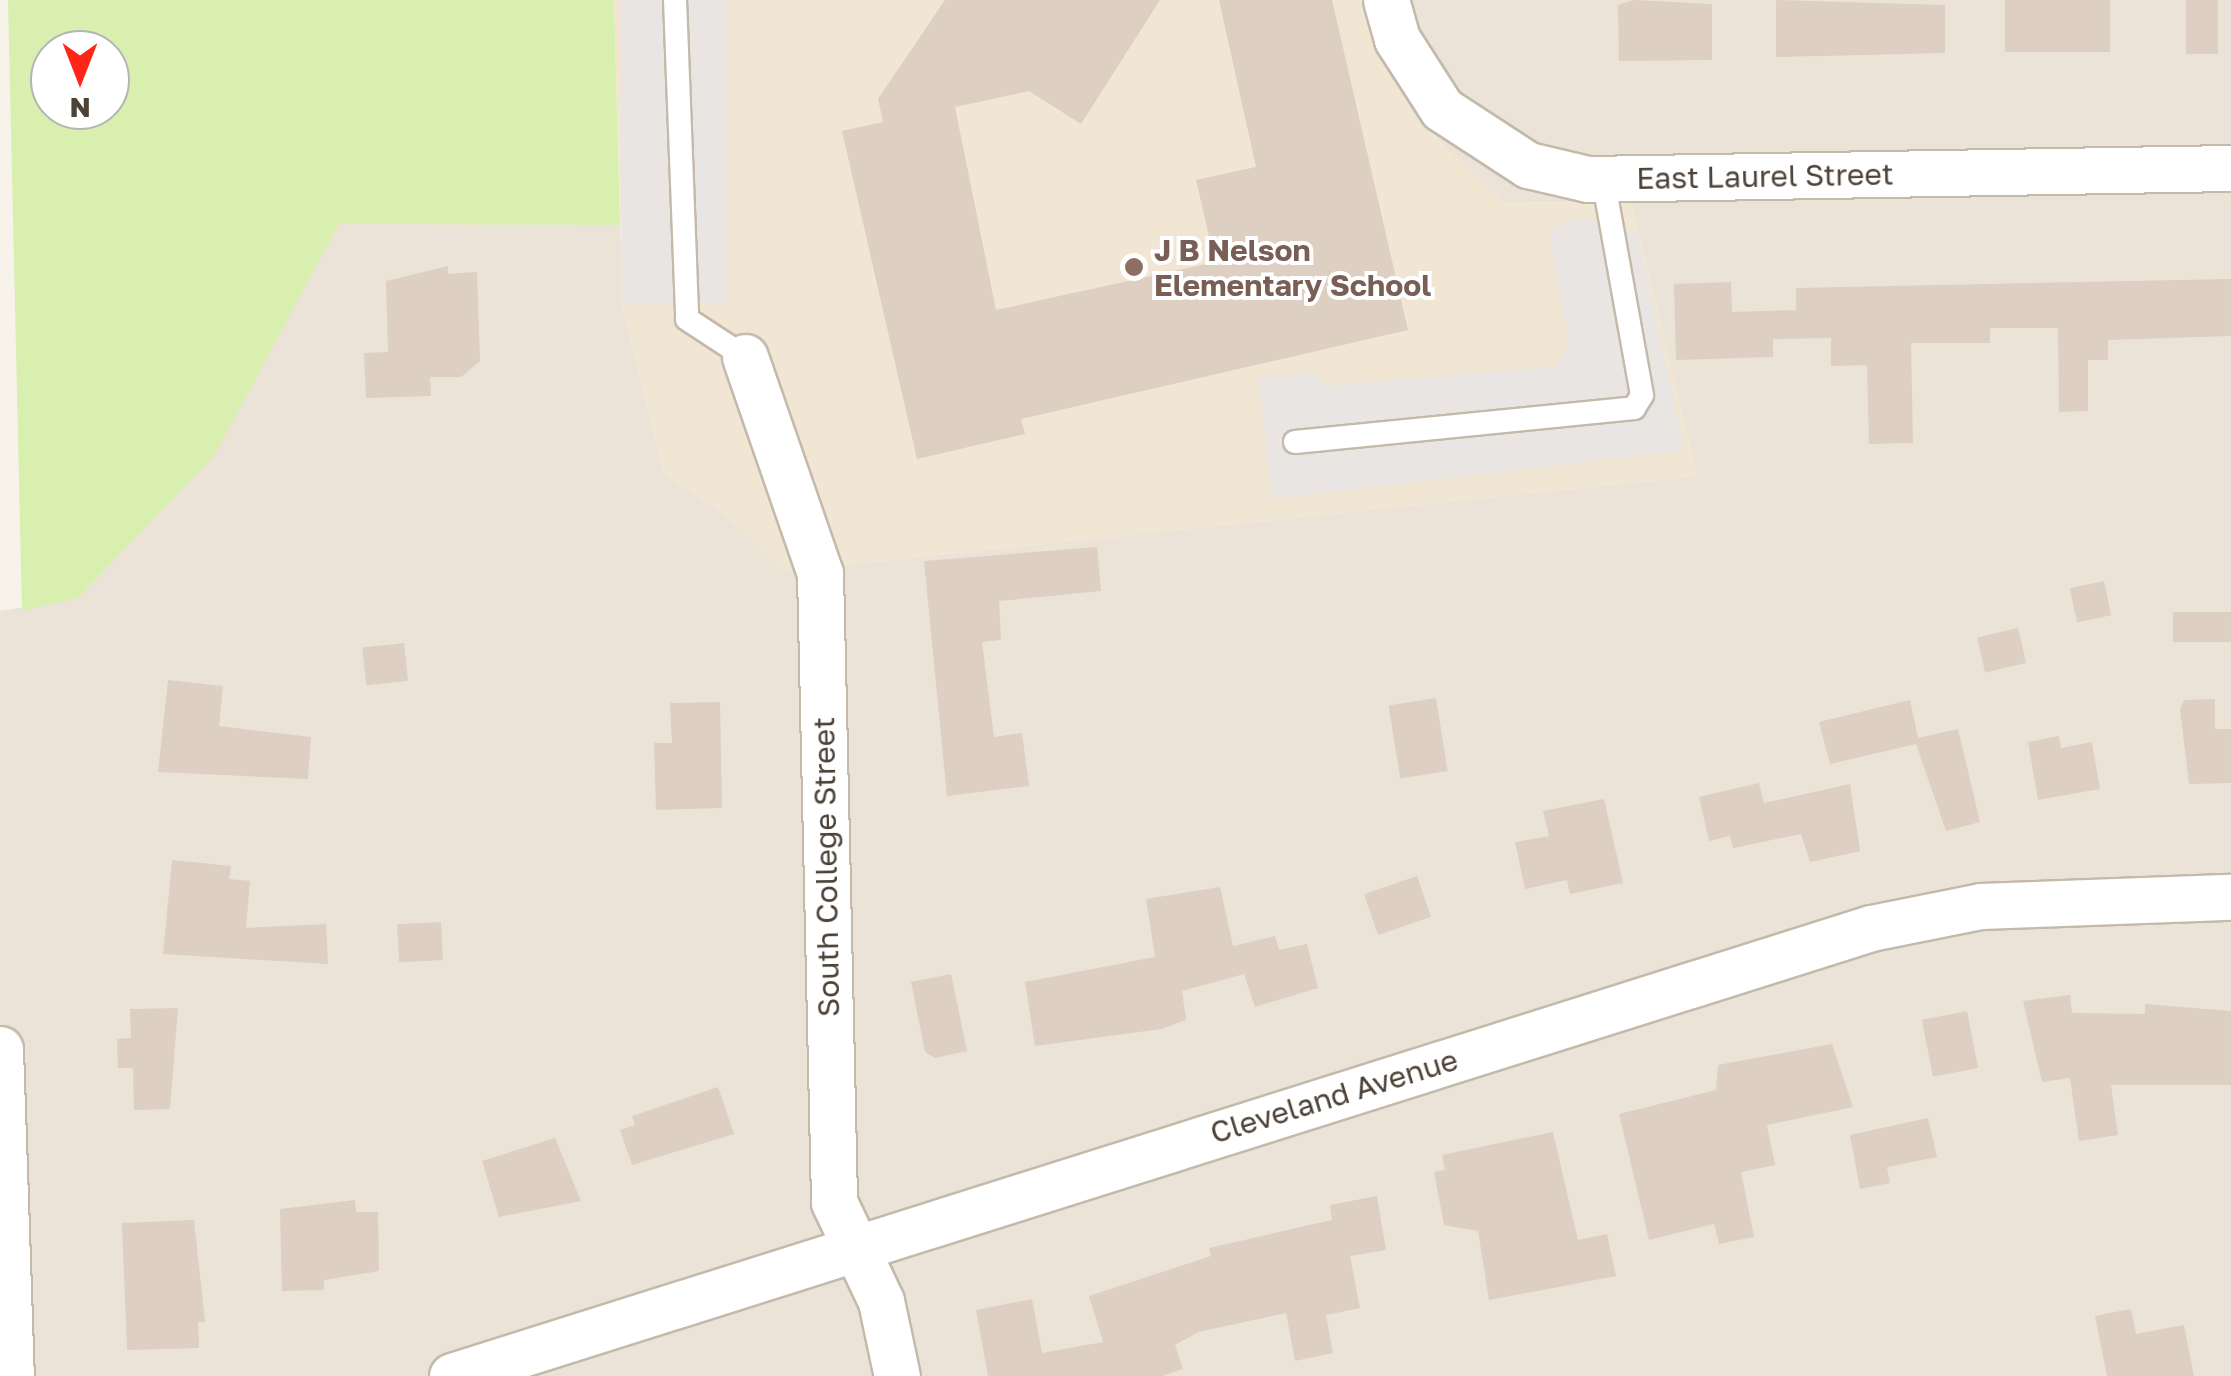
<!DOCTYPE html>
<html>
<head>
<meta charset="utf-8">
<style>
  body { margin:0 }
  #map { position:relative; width:2231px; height:1376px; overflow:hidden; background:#f7f2ea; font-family:"Golos Text",sans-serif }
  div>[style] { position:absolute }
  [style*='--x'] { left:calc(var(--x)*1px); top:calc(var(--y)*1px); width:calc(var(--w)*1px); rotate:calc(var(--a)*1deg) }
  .residential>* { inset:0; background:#ebe3d8 }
  .education>* { inset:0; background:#f1e6d3 }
  .green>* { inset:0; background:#d8efaf }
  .parking>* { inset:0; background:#e8e5e2; transform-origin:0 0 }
  .building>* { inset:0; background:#ddcfc1; transform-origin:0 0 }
  .roads { filter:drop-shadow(2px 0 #c4b9ab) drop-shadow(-2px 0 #c4b9ab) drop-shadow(0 2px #c4b9ab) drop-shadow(0 -2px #c4b9ab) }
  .lane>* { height:22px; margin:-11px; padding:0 11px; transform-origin:11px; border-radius:11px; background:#fff }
  .street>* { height:45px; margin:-22.5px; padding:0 22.5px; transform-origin:22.5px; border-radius:22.5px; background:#fff }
  .dots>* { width:28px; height:28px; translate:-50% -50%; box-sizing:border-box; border:5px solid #fff; border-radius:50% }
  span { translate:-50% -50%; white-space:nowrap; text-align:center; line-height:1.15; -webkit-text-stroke:8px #fff; paint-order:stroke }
  .street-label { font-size:30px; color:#4c4237 }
  .education-label { font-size:30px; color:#785e54; font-weight:700 }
  .left { translate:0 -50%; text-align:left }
  .north { position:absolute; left:30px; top:30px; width:100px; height:100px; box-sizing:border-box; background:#fff; border:2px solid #b7b3af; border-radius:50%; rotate:180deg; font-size:28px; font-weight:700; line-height:40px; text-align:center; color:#4c4237 }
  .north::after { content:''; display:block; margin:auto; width:35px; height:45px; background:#ff2619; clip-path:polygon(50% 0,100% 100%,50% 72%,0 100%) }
</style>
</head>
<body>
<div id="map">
  <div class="residential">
    <div style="clip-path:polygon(1363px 0,2231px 0,2231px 1376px,0 1376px,0 611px,78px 598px,213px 456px,339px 224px,620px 225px,623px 308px,663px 473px,730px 518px,784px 571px,1697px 476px,1632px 203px,1502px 202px,1416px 119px,1373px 39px)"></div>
  </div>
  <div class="education">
    <div style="clip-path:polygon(614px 0,1363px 0,1373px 39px,1416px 119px,1502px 202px,1632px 203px,1698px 476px,784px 571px,730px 518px,663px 473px,623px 308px)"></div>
  </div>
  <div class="green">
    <div style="clip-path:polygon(evenodd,8px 0,614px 0,620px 225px,339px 224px,214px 456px,78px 598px,22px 611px,8px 0,50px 50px,110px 50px,110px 110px,50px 110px,50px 50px)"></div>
  </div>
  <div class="parking">
    <div style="left:621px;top:0;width:107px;height:303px"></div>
    <div style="clip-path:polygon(1582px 218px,1638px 234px,1684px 450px,1272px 499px,1259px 378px,1319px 373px,1321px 386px,1555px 367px,1569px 343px,1549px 229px)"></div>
  </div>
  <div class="building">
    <div style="clip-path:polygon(945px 0,1160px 0,1081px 124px,1029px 91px,955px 107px,996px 310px,1215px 262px,1196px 180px,1256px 167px,1219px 0,1332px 0,1408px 330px,1021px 419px,1025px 434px,917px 459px,842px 131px,883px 122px,878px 99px)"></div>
    <div style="clip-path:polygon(1633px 0,1712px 4px,1712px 60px,1619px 61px,1618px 5px)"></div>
    <div style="clip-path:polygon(1776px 0,1945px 5px,1945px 53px,1776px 57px)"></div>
    <div style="left:2005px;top:0;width:105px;height:52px"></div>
    <div style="left:2186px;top:0;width:32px;height:54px"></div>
    <div style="clip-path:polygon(448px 266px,448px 274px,477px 272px,480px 361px,461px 377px,430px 377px,431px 396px,366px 398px,364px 353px,388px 352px,386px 281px)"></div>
    <div style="clip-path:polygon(2231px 279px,2231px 336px,2108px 340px,2108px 360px,2088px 360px,2088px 411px,2059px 412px,2058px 328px,1990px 328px,1990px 343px,1911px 343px,1913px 443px,1869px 444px,1867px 365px,1831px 366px,1831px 338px,1773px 339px,1773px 357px,1676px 360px,1674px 284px,1731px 282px,1732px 312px,1796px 310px,1796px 288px)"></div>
    <div style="clip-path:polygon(1097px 547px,1101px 591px,999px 601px,1001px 640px,982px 642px,994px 737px,1022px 733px,1029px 786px,947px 796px,924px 561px)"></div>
    <div style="left:2104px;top:581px;width:35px;height:35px;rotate:78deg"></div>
    <div style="left:2231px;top:612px;width:30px;height:58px;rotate:90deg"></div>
    <div style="left:2018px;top:628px;width:36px;height:42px;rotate:77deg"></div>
    <div style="left:404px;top:643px;width:38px;height:42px;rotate:84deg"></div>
    <div style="clip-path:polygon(168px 680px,223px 686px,219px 726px,311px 737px,308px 779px,158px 772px)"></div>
    <div style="left:1436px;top:698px;width:74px;height:48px;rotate:81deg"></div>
    <div style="clip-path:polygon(2215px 699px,2215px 729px,2231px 729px,2231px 783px,2189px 784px,2180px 709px,2184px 700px)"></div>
    <div style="clip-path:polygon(1910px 700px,1918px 738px,1958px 729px,1980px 822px,1946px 831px,1916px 744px,1830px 764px,1819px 722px)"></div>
    <div style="clip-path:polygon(720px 702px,722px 808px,656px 810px,654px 743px,672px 743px,670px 703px)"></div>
    <div style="clip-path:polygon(2059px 736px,2061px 748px,2092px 742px,2100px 789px,2038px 800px,2028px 742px)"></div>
    <div style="clip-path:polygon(1759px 783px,1764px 803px,1850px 784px,1860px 851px,1810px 862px,1801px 834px,1733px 848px,1730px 836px,1709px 841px,1699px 797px)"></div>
    <div style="clip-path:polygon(1604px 799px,1623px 883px,1570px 894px,1567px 880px,1525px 889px,1515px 842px,1549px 836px,1543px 811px)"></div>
    <div style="clip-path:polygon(172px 860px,231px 866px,229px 879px,250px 881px,246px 928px,326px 924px,328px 964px,163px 954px)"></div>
    <div style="left:1417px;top:876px;width:43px;height:56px;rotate:71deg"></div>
    <div style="clip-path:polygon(1220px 887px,1233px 946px,1275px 936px,1279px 950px,1307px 944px,1318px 988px,1255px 1007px,1244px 974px,1182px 991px,1186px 1020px,1161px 1029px,1035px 1046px,1025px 982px,1155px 957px,1146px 899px)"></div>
    <div style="left:441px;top:922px;width:38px;height:44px;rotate:87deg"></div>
    <div style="clip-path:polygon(951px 974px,967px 1051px,935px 1058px,925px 1052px,911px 982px)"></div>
    <div style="clip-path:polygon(2070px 995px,2072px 1013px,2145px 1014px,2145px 1004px,2231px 1011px,2231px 1085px,2111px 1085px,2118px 1135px,2079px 1141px,2070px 1078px,2042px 1082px,2023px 1001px)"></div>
    <div style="clip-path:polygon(178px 1008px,170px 1109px,134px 1110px,133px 1068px,118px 1068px,117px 1039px,131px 1038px,130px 1009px)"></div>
    <div style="left:1967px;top:1011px;width:58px;height:46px;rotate:79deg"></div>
    <div style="clip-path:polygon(1832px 1044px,1853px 1107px,1767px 1125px,1775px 1165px,1741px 1172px,1754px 1237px,1719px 1244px,1714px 1224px,1649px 1240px,1619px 1114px,1716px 1090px,1718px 1065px)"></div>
    <div style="clip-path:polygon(718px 1087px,734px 1134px,632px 1165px,620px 1130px,635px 1125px,632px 1116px)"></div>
    <div style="clip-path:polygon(1928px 1118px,1937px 1157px,1887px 1167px,1890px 1183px,1860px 1189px,1850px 1135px)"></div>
    <div style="clip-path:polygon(1553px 1132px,1578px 1240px,1607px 1234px,1616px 1276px,1489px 1300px,1478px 1231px,1444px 1225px,1434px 1172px,1445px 1170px,1442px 1155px)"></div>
    <div style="clip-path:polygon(555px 1138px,581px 1201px,499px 1217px,482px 1161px)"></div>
    <div style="clip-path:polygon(1377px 1196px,1386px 1250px,1350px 1256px,1360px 1308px,1326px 1315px,1333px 1353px,1295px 1361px,1286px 1313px,1198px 1332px,1175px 1345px,1183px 1369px,1162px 1376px,988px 1376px,976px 1310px,1032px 1299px,1042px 1353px,1103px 1342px,1089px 1296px,1211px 1256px,1209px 1248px,1332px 1220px,1330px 1205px)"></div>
    <div style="clip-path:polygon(355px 1200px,356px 1212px,378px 1212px,379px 1271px,324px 1280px,324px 1290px,282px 1291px,280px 1209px)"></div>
    <div style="clip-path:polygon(194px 1220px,205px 1322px,198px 1322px,199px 1348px,127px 1350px,122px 1223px)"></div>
    <div style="clip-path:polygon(2131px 1309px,2136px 1334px,2184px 1325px,2194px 1376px,2107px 1376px,2095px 1316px)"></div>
  </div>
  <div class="roads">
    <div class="lane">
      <div style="--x:675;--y:0;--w:319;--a:87.8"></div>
      <div style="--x:687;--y:319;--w:69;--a:33.2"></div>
      <div style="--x:1295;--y:442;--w:341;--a:-5.7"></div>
      <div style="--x:1634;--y:408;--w:15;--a:-58"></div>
      <div style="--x:1642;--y:395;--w:219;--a:-100.2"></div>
    </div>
    <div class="street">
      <div style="--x:1386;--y:0;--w:41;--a:74.2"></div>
      <div style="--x:1397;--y:39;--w:83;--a:57.3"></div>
      <div style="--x:1442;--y:109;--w:103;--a:33.1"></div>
      <div style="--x:1528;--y:165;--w:62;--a:13.1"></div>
      <div style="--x:1588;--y:179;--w:643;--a:-0.98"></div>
      <div style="--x:745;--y:357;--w:229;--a:70.9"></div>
      <div style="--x:820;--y:573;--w:629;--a:88.72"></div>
      <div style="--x:834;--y:1202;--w:110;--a:64.6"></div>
      <div style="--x:881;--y:1301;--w:77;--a:78"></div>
      <div style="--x:0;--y:1049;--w:327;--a:88.1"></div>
      <div style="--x:452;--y:1376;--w:1488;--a:-17.52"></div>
      <div style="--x:1871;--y:928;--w:112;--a:-11.3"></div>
      <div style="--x:1981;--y:906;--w:250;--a:-2.1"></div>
    </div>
  </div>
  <div class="dots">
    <div style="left:1134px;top:267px;background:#8d6e63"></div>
  </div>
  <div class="street-label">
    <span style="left:1765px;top:176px;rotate:-1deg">East Laurel Street</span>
    <span style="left:826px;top:867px;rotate:-91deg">South College Street</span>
    <span style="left:1334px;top:1096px;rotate:-17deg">Cleveland Avenue</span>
  </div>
  <div class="education-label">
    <span class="left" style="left:1154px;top:267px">J B Nelson<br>Elementary School</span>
  </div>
  <div class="north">N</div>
</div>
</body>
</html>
